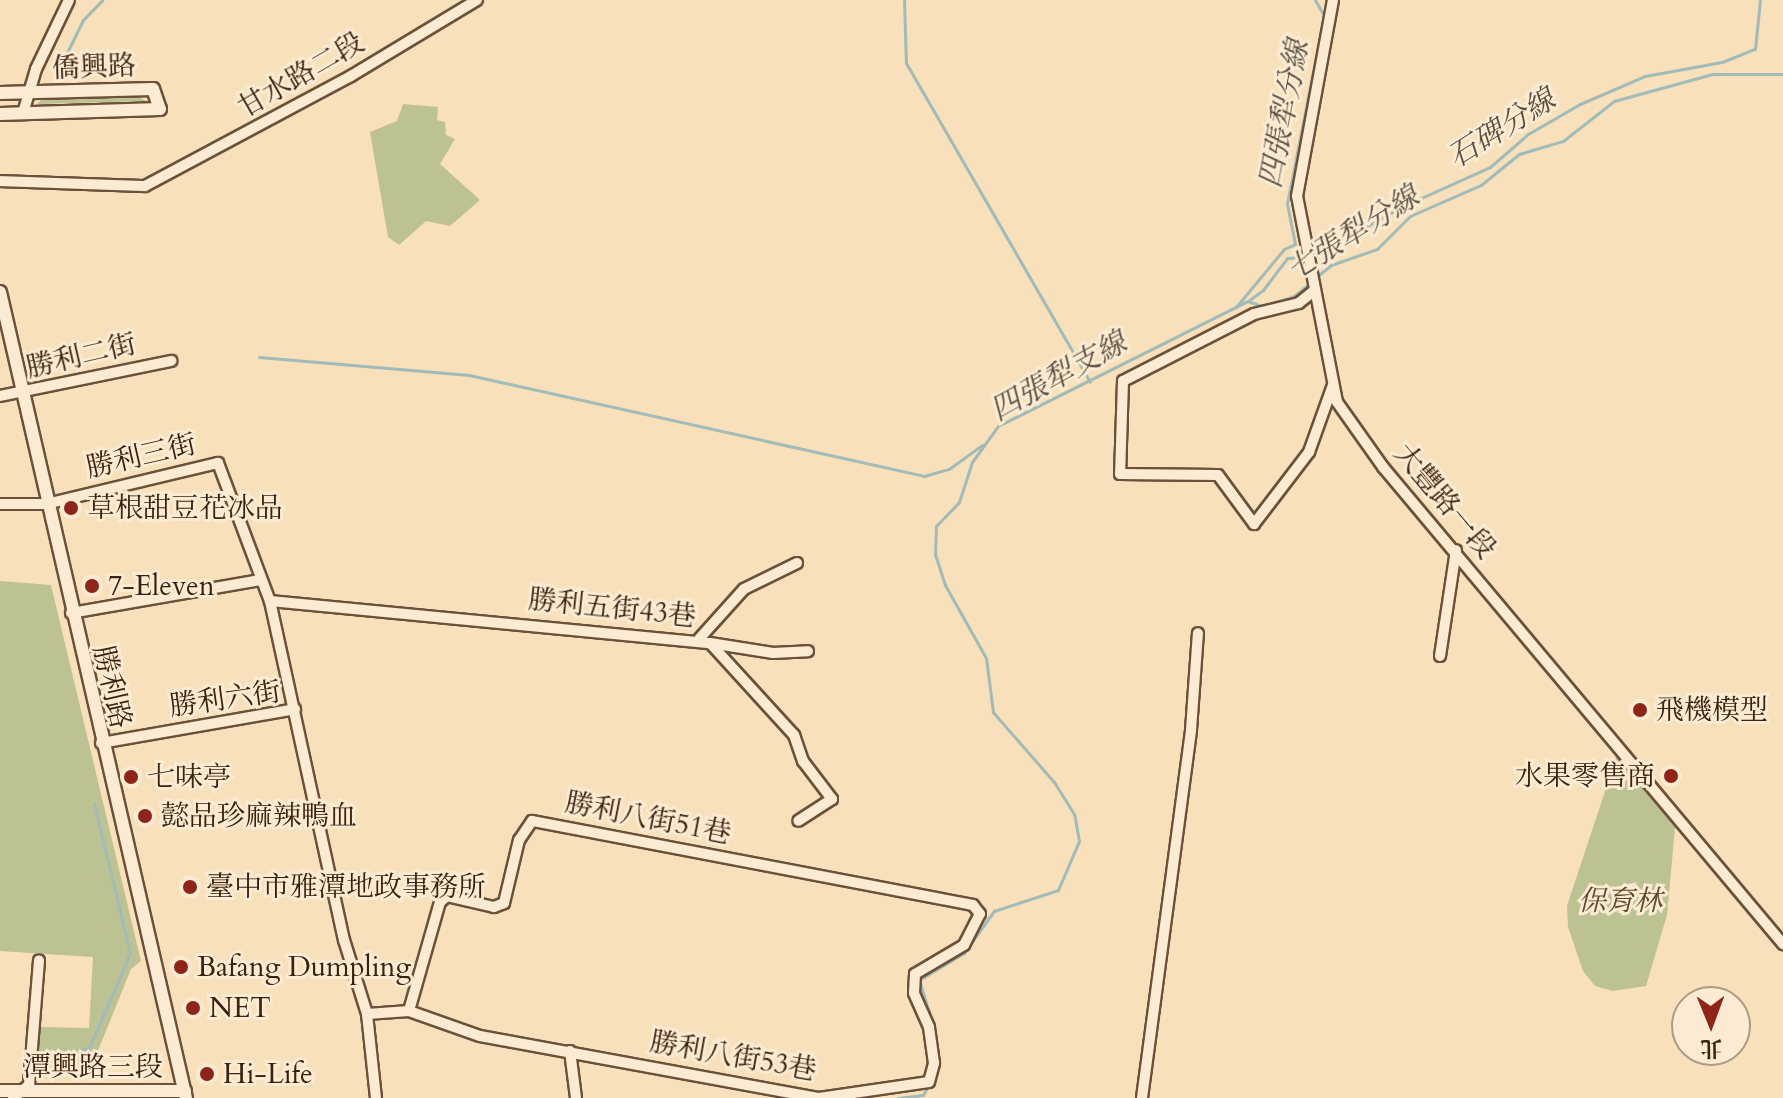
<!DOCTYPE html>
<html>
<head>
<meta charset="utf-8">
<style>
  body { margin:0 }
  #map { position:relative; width:1783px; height:1098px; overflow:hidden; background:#f8e0ba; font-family:Cardo,"Noto Serif TC",serif }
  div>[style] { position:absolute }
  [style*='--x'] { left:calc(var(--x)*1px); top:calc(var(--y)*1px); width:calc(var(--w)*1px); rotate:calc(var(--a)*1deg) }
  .green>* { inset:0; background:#bcc291 }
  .stream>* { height:3px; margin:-1.5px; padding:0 1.5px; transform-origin:1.5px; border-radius:1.5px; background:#a0bbb8 }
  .roads { filter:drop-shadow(2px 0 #6c513a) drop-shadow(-2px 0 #6c513a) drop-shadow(0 2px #6c513a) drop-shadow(0 -2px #6c513a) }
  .minor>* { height:10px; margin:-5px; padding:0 5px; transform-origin:5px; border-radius:5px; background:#faebd2 }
  .tertiary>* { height:12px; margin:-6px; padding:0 6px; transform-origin:6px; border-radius:6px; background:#faebd2 }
  .dots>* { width:22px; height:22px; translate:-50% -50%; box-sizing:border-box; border:4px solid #faebd2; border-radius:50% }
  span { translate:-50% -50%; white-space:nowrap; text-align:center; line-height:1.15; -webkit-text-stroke:6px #faebd2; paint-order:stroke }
  .street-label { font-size:28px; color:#3d2110 }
  .poi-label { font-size:28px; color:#3d2110 }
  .left { translate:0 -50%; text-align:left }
  .right { translate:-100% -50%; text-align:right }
  .park-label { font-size:28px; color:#5d4930; font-style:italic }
  .water-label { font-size:30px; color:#5b4f42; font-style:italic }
  .north { position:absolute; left:1671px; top:986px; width:80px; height:80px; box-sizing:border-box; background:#faebd2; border:2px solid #ae9a84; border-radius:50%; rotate:179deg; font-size:22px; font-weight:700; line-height:32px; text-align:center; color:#3d2110 }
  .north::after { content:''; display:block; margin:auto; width:28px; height:36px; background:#8f2418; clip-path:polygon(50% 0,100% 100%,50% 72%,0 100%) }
</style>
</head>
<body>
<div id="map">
  <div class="green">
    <div style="clip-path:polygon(134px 95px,146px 101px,37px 104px,43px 98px)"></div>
    <div style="clip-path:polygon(403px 104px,438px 107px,437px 120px,445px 122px,446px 135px,455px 139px,440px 164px,480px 200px,450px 226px,426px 221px,399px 245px,388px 237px,370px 132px,397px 121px)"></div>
    <div style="clip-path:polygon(0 581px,51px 585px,141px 961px,131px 969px,89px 1073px,38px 1074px,39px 1027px,89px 1028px,93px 957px,0 951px)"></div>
    <div style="clip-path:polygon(1620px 746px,1676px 817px,1667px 915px,1646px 986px,1613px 991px,1595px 986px,1583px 971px,1568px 927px,1567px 906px)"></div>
  </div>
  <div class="stream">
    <div style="--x:904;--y:0;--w:63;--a:88.2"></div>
    <div style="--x:906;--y:63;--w:368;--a:60"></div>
    <div style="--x:1315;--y:0;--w:16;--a:60"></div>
    <div style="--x:57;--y:73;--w:59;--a:-63.9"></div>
    <div style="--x:83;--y:20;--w:28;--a:-46"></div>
    <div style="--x:1315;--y:278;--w:21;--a:-39"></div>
    <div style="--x:1331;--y:265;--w:49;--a:-19.2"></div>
    <div style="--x:1377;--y:249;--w:47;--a:-45"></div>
    <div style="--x:1410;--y:216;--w:77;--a:-23.6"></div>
    <div style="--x:1481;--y:185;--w:49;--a:-39.2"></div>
    <div style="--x:1519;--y:154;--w:46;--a:-16.5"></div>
    <div style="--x:1563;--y:141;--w:65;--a:-38.1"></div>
    <div style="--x:1614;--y:101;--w:103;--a:-15.3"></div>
    <div style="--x:1713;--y:74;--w:70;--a:0"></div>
    <div style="--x:1248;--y:301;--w:15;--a:20"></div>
    <div style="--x:1262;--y:306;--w:34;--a:-17"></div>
    <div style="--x:1294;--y:296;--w:21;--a:-39"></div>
    <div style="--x:1236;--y:307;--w:75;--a:-50.4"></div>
    <div style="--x:1284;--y:249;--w:12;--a:-24"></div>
    <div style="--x:1295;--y:244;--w:41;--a:-101.3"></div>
    <div style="--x:1287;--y:204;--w:208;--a:-78.9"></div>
    <div style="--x:259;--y:357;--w:211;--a:4.9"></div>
    <div style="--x:469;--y:375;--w:466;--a:12.5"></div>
    <div style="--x:924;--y:476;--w:26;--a:-16"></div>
    <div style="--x:949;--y:469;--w:41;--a:-36"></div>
    <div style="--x:932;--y:1022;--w:44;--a:-107.2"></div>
    <div style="--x:919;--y:980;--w:52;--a:-31"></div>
    <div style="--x:964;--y:953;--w:52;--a:-54.5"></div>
    <div style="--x:994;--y:911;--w:67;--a:-18.2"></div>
    <div style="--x:1058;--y:890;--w:53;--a:-66.8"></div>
    <div style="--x:1079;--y:841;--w:27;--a:-100"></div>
    <div style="--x:1074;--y:814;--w:38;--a:-122"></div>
    <div style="--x:1054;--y:782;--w:93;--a:-131.1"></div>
    <div style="--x:993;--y:712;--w:54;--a:-97.4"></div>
    <div style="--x:986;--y:658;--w:84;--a:-119.3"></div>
    <div style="--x:945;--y:585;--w:32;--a:-108"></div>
    <div style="--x:935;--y:555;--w:29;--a:-88"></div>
    <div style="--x:936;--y:526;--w:33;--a:-46"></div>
    <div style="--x:959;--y:502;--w:42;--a:-72"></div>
    <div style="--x:972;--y:462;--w:44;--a:-54.2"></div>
    <div style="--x:998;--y:426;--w:280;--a:-26.6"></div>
    <div style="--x:1248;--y:301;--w:19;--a:-36"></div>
    <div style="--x:1263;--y:290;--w:40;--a:-53"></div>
    <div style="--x:1287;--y:258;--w:28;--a:-4"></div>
    <div style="--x:1315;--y:256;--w:99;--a:-29.7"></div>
    <div style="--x:1401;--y:207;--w:98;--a:-24.2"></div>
    <div style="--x:1490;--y:167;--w:50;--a:-41"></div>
    <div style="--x:1528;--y:134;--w:60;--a:-30"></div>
    <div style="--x:1580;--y:104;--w:71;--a:-23.3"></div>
    <div style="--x:1645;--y:76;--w:78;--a:-10.3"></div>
    <div style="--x:1722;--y:62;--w:35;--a:-22"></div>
    <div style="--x:1755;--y:49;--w:49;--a:-84.2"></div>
    <div style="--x:32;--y:1078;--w:66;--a:-28.9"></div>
    <div style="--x:90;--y:1046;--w:101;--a:-66.7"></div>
    <div style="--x:130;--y:953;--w:154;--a:-103.5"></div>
    <div style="--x:898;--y:1098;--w:25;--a:-7"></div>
    <div style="--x:923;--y:1095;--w:30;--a:-62"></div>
  </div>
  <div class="roads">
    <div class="minor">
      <div style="--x:1333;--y:0;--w:199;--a:100.4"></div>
      <div style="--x:1297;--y:196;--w:210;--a:79"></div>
      <div style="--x:1337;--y:402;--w:80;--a:54.7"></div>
      <div style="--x:1383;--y:467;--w:623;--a:50.02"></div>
      <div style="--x:23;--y:113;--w:46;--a:-73.5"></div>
      <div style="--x:36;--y:69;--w:76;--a:-64.4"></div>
      <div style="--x:0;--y:181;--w:145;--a:2"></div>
      <div style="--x:145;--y:186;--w:234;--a:-28.1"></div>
      <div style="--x:351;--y:76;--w:147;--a:-31.1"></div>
      <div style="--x:1315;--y:290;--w:21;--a:141"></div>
      <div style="--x:1299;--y:303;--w:46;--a:166.3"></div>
      <div style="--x:1254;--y:314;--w:147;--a:152.9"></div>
      <div style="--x:1123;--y:381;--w:93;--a:91.8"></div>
      <div style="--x:1120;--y:474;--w:98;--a:0.6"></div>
      <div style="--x:1218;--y:475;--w:61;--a:53.7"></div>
      <div style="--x:1254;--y:524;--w:91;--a:-52.6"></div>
      <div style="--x:1309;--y:452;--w:71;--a:-70.3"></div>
      <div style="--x:0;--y:396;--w:175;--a:-11.6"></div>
      <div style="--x:0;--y:504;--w:46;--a:0"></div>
      <div style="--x:46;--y:504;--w:177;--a:-13.4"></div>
      <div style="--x:218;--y:463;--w:147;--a:69.4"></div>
      <div style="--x:270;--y:601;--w:347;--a:77.7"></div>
      <div style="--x:344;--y:940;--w:77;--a:72.7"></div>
      <div style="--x:367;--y:1014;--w:84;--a:83.9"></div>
      <div style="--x:270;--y:601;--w:442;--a:5.5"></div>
      <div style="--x:710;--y:643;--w:125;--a:47.6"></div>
      <div style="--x:794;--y:735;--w:28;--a:71"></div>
      <div style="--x:803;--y:761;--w:48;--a:52.7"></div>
      <div style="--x:832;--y:799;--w:40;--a:147.1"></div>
      <div style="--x:71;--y:613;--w:193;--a:-9.9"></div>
      <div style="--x:699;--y:639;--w:67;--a:-48"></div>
      <div style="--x:744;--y:589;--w:59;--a:-26.1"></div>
      <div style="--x:710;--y:643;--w:64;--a:9"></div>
      <div style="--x:773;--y:653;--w:35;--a:-3"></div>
      <div style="--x:1440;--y:656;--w:107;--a:-81.4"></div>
      <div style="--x:101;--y:743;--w:197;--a:-9.9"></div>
      <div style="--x:367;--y:1014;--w:42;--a:-4.1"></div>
      <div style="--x:409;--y:1011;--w:75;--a:19.4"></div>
      <div style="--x:480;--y:1036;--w:345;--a:10.4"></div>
      <div style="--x:819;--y:1098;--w:111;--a:-8.3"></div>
      <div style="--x:929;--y:1082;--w:20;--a:-75"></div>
      <div style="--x:934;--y:1063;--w:36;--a:-98"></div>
      <div style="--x:929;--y:1027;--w:37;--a:-114"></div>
      <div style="--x:914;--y:993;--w:19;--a:-87"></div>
      <div style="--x:915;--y:974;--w:57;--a:-30.6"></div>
      <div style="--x:964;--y:945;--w:35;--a:-63"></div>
      <div style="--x:980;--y:914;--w:11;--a:-128"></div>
      <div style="--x:973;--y:905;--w:449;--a:-169.2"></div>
      <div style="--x:532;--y:821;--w:23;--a:124"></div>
      <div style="--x:519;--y:840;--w:65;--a:103.4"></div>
      <div style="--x:504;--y:903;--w:11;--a:158"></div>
      <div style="--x:494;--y:907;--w:48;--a:-166.8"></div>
      <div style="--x:447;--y:896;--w:9;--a:139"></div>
      <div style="--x:440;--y:902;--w:113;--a:105.9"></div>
      <div style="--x:570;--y:1051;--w:47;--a:82.7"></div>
      <div style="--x:13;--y:1098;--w:21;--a:-39"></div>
      <div style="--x:29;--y:1085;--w:125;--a:-85.4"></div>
      <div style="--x:1142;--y:1098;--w:371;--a:-82.4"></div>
      <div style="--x:1191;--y:730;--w:97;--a:-85.9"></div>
    </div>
    <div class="tertiary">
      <div style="--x:0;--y:93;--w:153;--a:-1.5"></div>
      <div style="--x:153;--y:89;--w:21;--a:71"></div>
      <div style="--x:160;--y:109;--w:160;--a:178.2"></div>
      <div style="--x:0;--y:292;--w:827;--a:77.01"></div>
      <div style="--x:0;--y:1091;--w:185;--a:0"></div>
    </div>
  </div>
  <div class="dots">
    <div style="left:71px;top:508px;background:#8f2418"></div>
    <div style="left:92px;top:586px;background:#8f2418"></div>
    <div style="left:1640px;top:710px;background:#8f2418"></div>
    <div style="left:1671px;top:776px;background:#8f2418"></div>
    <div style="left:131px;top:777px;background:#8f2418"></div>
    <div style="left:145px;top:816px;background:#8f2418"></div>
    <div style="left:190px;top:887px;background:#8f2418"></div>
    <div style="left:181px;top:967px;background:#8f2418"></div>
    <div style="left:193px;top:1008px;background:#8f2418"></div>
    <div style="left:207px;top:1074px;background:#8f2418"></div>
  </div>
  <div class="street-label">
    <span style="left:94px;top:67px;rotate:-2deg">僑興路</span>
    <span style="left:301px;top:75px;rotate:-30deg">甘水路二段</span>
    <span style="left:81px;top:356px;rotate:-13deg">勝利二街</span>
    <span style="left:141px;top:456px;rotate:-13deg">勝利三街</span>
    <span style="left:1445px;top:501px;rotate:50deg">大豐路一段</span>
    <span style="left:612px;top:608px;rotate:6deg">勝利五街43巷</span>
    <span style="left:112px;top:687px;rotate:77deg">勝利路</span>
    <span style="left:225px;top:699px;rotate:-8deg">勝利六街</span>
    <span style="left:648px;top:818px;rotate:11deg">勝利八街51巷</span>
    <span style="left:733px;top:1056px;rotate:10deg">勝利八街53巷</span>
    <span style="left:93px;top:1067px">潭興路三段</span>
  </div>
  <div class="poi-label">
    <span class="left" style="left:87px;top:508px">草根甜豆花冰品</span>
    <span class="left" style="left:108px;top:586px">7-Eleven</span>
    <span class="left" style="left:1656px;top:710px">飛機模型</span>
    <span class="right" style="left:1655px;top:776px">水果零售商</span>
    <span class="left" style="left:147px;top:777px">七味亭</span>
    <span class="left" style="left:161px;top:816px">懿品珍麻辣鴨血</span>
    <span class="left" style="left:206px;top:887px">臺中市雅潭地政事務所</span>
    <span class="left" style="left:197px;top:967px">Bafang Dumpling</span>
    <span class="left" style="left:209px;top:1008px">NET</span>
    <span class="left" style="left:223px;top:1074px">Hi-Life</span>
  </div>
  <div class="park-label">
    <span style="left:1620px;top:901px">保育林</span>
  </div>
  <div class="water-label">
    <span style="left:1285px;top:114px;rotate:-79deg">四張犁分線</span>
    <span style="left:1502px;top:129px;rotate:-32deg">石碑分線</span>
    <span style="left:1353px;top:234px;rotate:-32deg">七張犁分線</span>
    <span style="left:1059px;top:377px;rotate:-29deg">四張犁支線</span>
  </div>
  <div class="north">北</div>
</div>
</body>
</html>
